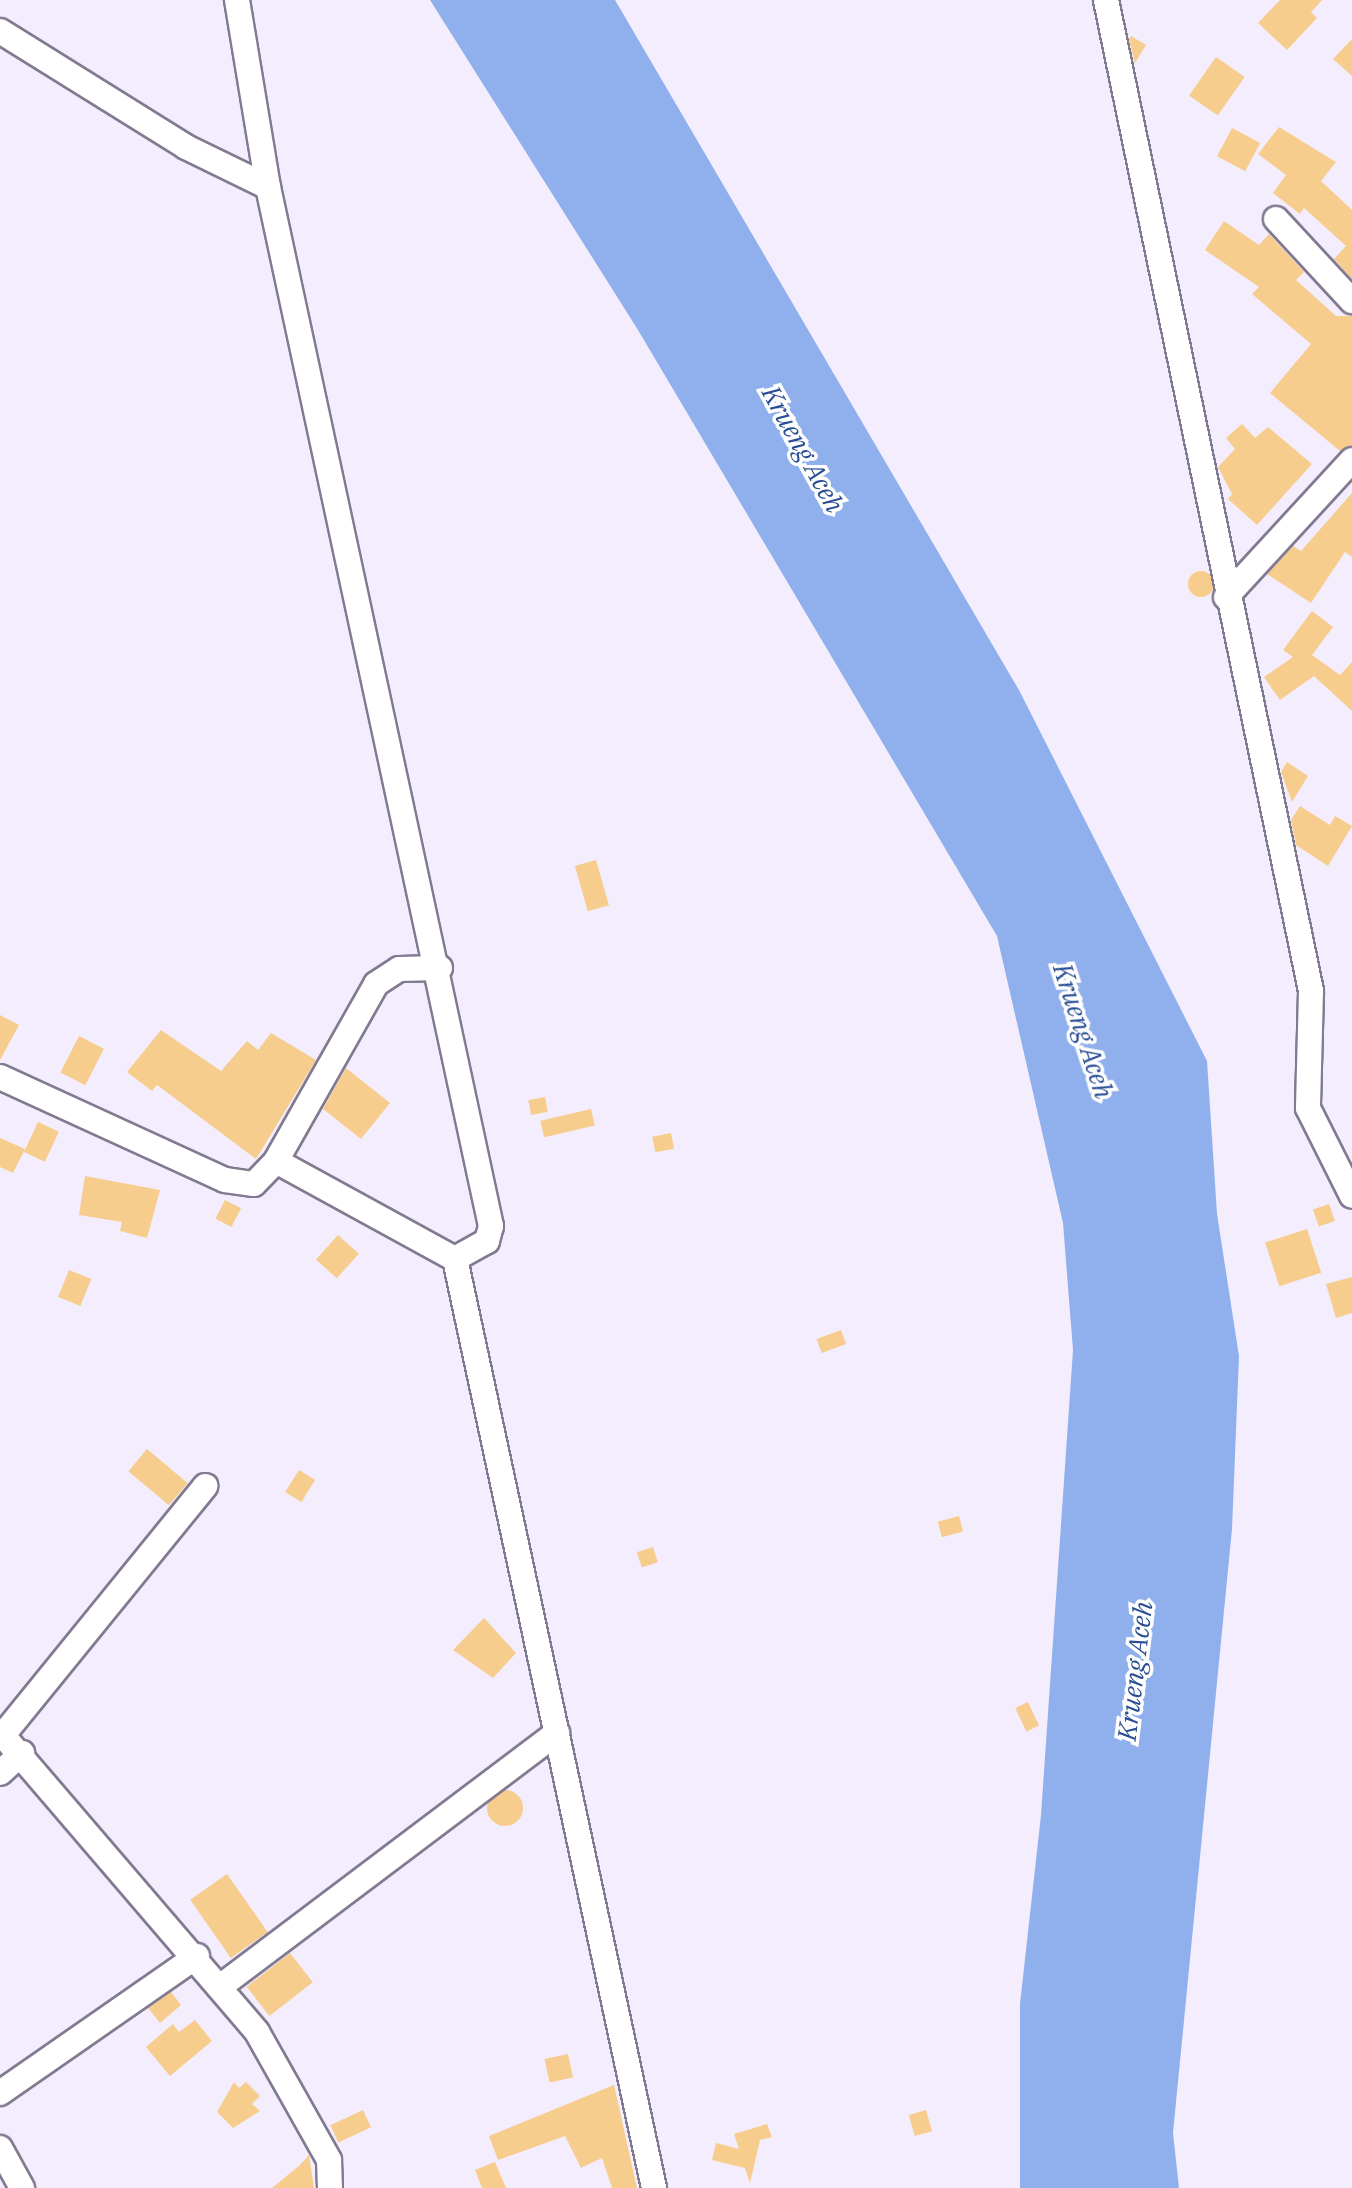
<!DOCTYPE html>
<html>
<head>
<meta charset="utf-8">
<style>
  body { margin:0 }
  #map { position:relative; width:1352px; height:2188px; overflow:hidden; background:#f3edfd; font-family:"IBM Plex Serif",serif }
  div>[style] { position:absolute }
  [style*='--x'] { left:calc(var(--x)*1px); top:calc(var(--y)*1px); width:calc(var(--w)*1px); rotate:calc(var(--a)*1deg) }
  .water>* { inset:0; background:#8fb0ec }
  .building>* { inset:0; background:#f7cd8d; transform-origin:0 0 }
  .round { border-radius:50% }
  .roads { filter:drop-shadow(2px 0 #827a90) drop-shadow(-2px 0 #827a90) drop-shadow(0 2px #827a90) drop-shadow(0 -2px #827a90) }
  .minor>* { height:24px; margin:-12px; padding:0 12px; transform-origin:12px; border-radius:12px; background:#fff }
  span { translate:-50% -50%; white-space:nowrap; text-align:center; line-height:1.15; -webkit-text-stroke:7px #fefefe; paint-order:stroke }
  .water-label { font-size:26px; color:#284c93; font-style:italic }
</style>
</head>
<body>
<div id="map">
  <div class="water">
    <div style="clip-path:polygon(430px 0,615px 0,1020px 692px,1207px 1061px,1217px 1214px,1239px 1356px,1232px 1529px,1173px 2133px,1179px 2188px,1020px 2188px,1020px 2004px,1041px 1815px,1073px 1350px,1063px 1223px,997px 936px,638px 330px)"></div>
  </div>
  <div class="building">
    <div style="clip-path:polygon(1280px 0,1322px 0,1311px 12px,1317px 18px,1287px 50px,1258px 23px)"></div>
    <div style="clip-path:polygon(1131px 36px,1146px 45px,1135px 63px,1129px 39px)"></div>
    <div style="clip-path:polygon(1352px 39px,1352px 76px,1333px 59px)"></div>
    <div style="left:1216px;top:57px;width:35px;height:47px;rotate:35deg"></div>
    <div style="clip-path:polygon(1279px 127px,1336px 162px,1321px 181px,1352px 210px,1352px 279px,1334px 259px,1346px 246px,1304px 208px,1300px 214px,1273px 193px,1286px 175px,1258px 154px)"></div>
    <div style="left:1232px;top:128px;width:32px;height:32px;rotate:28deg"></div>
    <div style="clip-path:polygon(1224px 221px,1259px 245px,1269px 234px,1304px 272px,1296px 280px,1336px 316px,1352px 316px,1352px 445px,1340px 451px,1270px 393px,1311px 344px,1252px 294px,1259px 287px,1205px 250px)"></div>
    <div style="clip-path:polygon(1242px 424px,1255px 438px,1268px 427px,1312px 464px,1257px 525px,1228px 499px,1232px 494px,1218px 467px,1235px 449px,1226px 438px)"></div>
    <div style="clip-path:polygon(1352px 493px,1352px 557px,1345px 552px,1311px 603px,1267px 574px,1293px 546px,1301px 551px)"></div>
    <div class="round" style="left:1188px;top:571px;width:26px;height:26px"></div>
    <div style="clip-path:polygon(1312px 611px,1333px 627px,1312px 655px,1340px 675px,1352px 662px,1352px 711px,1314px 676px,1280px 700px,1264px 677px,1293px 657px,1283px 650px)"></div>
    <div style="clip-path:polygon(1287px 762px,1308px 776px,1292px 802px,1281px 772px)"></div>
    <div style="clip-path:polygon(1300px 806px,1330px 825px,1335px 816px,1352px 826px,1328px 866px,1296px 845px,1291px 820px)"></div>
    <div style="left:596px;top:860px;width:47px;height:22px;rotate:74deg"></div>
    <div style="clip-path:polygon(0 1015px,19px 1025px,0 1060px)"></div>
    <div style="clip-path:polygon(161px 1030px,221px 1071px,247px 1041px,258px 1050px,271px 1033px,316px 1060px,256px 1159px,157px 1085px,152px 1091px,127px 1072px)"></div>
    <div style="left:79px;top:1036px;width:28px;height:41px;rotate:27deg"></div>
    <div style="clip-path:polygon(346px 1068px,390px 1103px,361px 1139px,323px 1109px)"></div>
    <div style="left:545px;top:1097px;width:15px;height:17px;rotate:79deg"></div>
    <div style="left:591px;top:1109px;width:17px;height:52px;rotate:77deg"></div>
    <div style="left:38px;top:1122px;width:23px;height:33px;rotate:25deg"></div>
    <div style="left:671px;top:1133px;width:16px;height:19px;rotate:79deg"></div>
    <div style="clip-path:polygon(0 1138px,25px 1149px,13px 1173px,0 1167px)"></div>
    <div style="clip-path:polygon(85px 1176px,160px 1190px,147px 1238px,120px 1231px,122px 1222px,79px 1215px)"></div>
    <div style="left:225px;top:1200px;width:18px;height:21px;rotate:27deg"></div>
    <div style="left:1329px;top:1204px;width:18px;height:17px;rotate:71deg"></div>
    <div style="left:1307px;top:1229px;width:46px;height:44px;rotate:72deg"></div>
    <div style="left:338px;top:1235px;width:28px;height:33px;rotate:42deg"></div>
    <div style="left:69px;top:1270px;width:24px;height:29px;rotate:22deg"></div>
    <div style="clip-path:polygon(1352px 1277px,1352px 1313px,1336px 1318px,1326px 1284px)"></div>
    <div style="left:841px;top:1330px;width:15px;height:26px;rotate:70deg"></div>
    <div style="left:147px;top:1449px;width:53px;height:29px;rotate:40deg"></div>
    <div style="left:299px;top:1470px;width:19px;height:26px;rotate:32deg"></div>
    <div style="left:959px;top:1516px;width:16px;height:22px;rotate:75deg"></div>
    <div style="left:653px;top:1547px;width:16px;height:17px;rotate:72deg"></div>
    <div style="clip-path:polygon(484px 1618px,516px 1653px,493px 1678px,453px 1650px)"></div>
    <div style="left:1028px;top:1702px;width:26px;height:14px;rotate:65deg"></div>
    <div class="round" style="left:487px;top:1790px;width:36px;height:36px"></div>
    <div style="left:227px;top:1874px;width:71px;height:45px;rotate:55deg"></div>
    <div style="left:290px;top:1953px;width:37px;height:55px;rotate:52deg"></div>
    <div style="clip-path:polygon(171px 1992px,181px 2005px,160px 2023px,148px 2008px)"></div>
    <div style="clip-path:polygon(195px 2020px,212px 2041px,170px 2076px,146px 2047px,173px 2024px,179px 2032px)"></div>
    <div style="left:568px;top:2054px;width:24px;height:24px;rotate:78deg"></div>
    <div style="clip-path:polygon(234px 2082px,239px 2088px,246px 2082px,260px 2096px,252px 2104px,260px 2111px,233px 2128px,217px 2112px)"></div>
    <div style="clip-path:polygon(614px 2085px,637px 2188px,612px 2188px,602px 2158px,581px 2168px,565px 2136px,498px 2160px,489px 2136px)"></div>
    <div style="left:363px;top:2110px;width:19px;height:36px;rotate:65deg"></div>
    <div style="left:926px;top:2110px;width:22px;height:18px;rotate:74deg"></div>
    <div style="clip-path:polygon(767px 2124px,772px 2137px,760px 2140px,750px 2183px,745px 2168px,712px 2160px,716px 2143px,739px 2149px,734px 2134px)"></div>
    <div style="clip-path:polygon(309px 2155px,314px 2188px,272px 2188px,300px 2165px)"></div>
    <div style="clip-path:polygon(495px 2162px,506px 2188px,482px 2188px,475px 2170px)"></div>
  </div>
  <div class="roads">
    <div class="minor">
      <div style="--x:237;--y:0;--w:190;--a:80.6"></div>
      <div style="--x:268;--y:187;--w:1063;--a:77.89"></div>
      <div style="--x:491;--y:1226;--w:16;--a:105"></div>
      <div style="--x:487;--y:1241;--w:37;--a:151"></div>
      <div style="--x:455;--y:1259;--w:950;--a:77.91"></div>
      <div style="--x:1106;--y:0;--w:1012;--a:78.31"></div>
      <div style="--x:1311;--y:991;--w:117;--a:91.5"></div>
      <div style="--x:1308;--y:1108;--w:98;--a:63.4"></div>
      <div style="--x:0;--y:31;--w:219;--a:31.9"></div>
      <div style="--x:186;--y:147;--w:91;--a:26"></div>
      <div style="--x:1276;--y:219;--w:112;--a:47.2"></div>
      <div style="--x:1226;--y:597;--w:186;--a:-47.4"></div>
      <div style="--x:0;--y:1077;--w:247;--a:24.6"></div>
      <div style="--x:225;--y:1180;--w:29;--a:8"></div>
      <div style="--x:254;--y:1184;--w:32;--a:-46"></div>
      <div style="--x:276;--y:1161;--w:204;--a:28.7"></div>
      <div style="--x:276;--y:1161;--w:203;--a:-60.5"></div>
      <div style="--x:376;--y:984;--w:27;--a:-33"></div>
      <div style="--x:399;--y:969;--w:41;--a:-1.4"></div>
      <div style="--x:0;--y:1732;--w:395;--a:49.4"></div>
      <div style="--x:257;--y:2032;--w:147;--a:60.6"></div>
      <div style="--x:329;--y:2160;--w:28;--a:88"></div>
      <div style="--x:3;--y:1735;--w:321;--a:-50.9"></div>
      <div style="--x:0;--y:1773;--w:30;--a:-42"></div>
      <div style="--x:221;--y:1986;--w:421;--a:-37"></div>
      <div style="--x:0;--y:2093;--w:240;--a:-34.8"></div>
      <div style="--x:0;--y:2148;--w:46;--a:61.2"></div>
    </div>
  </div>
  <div class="water-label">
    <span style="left:803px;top:449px;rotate:61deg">Krueng Aceh</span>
    <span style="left:1083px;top:1031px;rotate:72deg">Krueng Aceh</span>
    <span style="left:1135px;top:1671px;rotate:-83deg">Krueng Aceh</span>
  </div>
</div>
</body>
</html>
